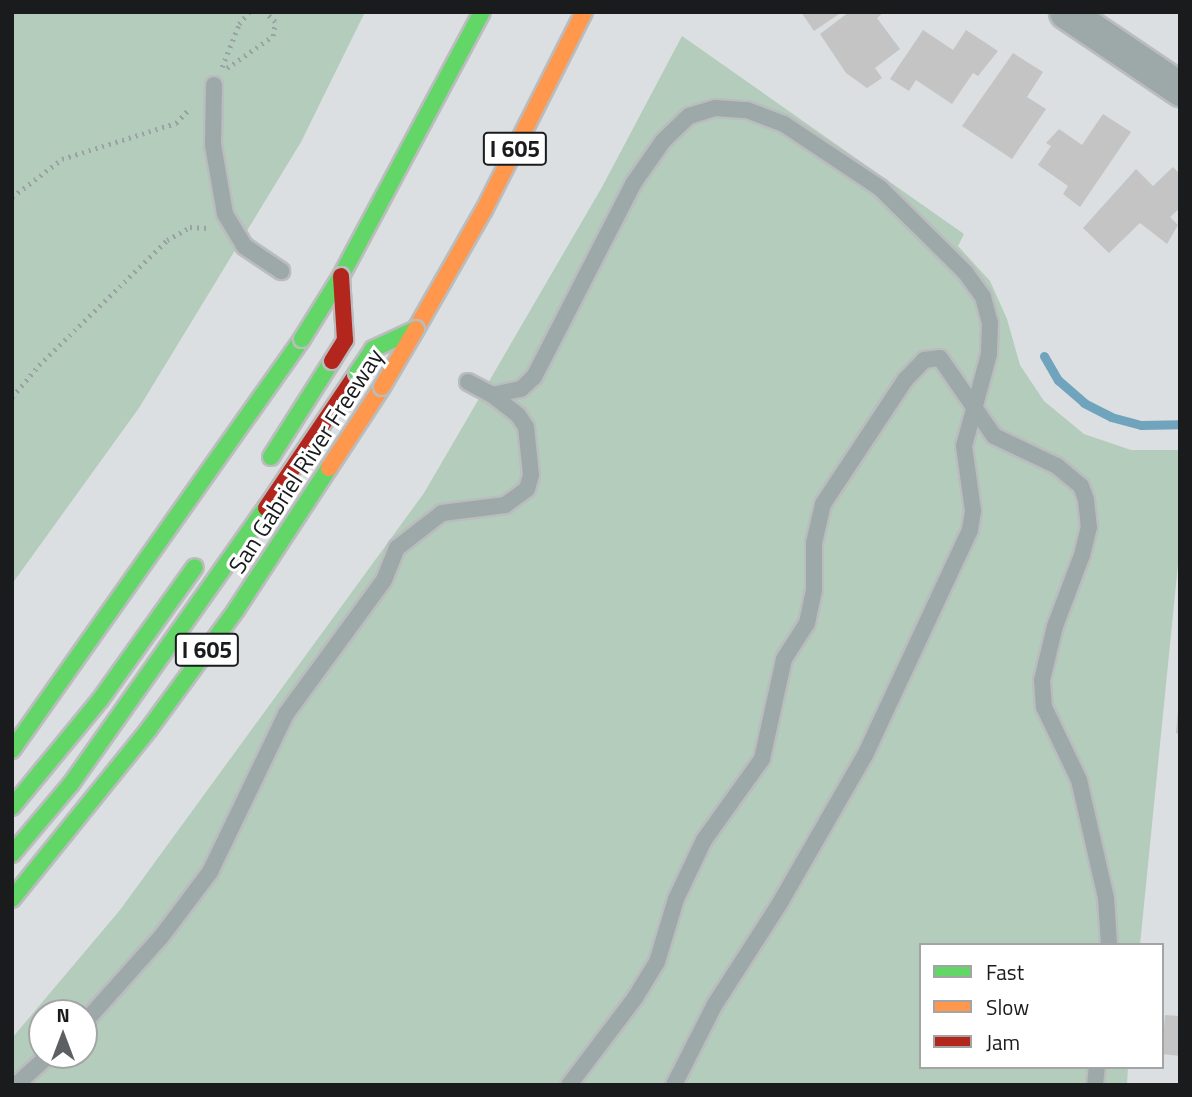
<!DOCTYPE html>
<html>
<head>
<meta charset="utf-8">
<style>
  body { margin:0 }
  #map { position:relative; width:1192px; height:1097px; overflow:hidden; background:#dcdfe1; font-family:"Titillium Web",sans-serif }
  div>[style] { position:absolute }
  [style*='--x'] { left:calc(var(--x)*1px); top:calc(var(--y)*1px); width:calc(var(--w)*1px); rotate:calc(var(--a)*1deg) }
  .green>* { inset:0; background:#b4ccbc }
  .stream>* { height:9px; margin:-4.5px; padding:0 4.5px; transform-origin:4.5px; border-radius:4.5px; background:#70a4bc }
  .building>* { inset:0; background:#c3c4c3 }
  .path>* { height:4.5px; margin-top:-2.25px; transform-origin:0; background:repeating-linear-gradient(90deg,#9aa2a3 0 2px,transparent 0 7px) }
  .roads { filter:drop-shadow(2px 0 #babcbd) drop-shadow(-2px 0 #babcbd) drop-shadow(0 2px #babcbd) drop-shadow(0 -2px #babcbd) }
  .lane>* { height:16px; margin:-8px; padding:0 8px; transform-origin:8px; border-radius:8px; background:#9da9a9 }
  .street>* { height:33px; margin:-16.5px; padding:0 16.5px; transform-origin:16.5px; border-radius:16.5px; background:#9da9a9 }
  .fast>* { height:16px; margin:-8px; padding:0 8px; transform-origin:8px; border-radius:8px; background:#63d668 }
  .slow>* { height:16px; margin:-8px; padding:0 8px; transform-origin:8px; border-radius:8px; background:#ff974d }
  .jam>* { height:16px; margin:-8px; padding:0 8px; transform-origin:8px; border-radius:8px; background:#b3261e }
  .bridges { filter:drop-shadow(2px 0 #babcbd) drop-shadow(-2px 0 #babcbd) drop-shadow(0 2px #babcbd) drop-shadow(0 -2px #babcbd) }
  .fast-bridge>* { height:16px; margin:-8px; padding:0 8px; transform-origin:8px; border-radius:8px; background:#63d668 }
  .slow-bridge>* { height:16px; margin:-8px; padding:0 8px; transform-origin:8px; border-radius:8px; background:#ff974d }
  .jam-bridge>* { height:16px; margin:-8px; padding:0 8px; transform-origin:8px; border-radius:8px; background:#b3261e }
  span { translate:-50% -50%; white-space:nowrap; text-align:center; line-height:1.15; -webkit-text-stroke:6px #fff; paint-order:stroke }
  .shield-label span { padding:2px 5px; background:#fff; border:2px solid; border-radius:5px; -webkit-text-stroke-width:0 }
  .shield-label { font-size:23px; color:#191b1d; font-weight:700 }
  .street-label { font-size:24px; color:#191b1d }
  .frame { position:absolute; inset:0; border:14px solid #191b1d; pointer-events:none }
  .legend { position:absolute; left:919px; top:943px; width:245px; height:126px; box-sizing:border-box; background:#fff; border:2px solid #a3a4a5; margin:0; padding:9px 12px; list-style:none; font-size:21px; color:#191b1d }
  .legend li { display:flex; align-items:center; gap:14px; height:35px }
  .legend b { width:35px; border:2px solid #a3a4a5 }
  .north { position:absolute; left:28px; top:999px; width:70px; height:70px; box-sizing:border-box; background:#fff; border:2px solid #a3a4a5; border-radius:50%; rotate:0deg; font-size:19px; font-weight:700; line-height:28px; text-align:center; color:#191b1d }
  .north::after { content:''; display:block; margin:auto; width:24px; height:32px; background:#5d6062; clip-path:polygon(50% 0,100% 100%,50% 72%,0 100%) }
</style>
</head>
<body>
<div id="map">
  <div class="green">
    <div style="clip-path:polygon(12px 12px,365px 12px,301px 142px,139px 408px,12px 584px)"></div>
    <div style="clip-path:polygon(evenodd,682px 36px,964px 234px,958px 246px,990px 281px,1007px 319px,1020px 365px,1044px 401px,1084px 434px,1131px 450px,1180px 450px,1180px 544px,1140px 945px,921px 945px,921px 1067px,1128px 1067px,1127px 1085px,12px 1085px,12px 1038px,120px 910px,424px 493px,602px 187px,682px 36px,42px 1013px,84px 1013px,84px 1055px,42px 1055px,42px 1013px)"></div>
  </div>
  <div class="stream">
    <div style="--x:1044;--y:356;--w:28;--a:60"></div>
    <div style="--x:1058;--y:380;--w:35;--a:41"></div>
    <div style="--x:1084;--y:403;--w:30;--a:27"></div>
    <div style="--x:1111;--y:417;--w:31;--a:15"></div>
    <div style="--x:1141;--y:425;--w:39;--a:-1"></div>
  </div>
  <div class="building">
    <div style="clip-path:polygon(801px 12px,842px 12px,814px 31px)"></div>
    <div style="clip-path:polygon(849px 12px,884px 12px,877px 18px,900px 49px,875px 68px,882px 78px,867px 88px,846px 73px,820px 34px)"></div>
    <div style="clip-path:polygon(923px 30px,953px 50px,966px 30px,998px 51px,978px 76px,973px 73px,952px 104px,916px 80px,909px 91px,890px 79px)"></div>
    <div style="clip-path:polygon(1013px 53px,1043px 72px,1027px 97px,1046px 109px,1012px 159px,962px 126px)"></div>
    <div style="clip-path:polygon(1103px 114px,1131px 132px,1080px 207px,1063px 194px,1068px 186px,1038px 165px,1051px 146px,1046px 143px,1059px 129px,1082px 145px)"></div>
    <div style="clip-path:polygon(1173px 167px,1180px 174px,1180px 208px,1170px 217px,1178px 225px,1167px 244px,1140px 223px,1109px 253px,1083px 228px,1136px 169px,1153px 186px)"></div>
    <div style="clip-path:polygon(1178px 711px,1180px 711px,1180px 734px,1176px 733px)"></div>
    <div style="clip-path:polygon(1165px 1015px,1180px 1016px,1180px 1056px,1162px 1054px)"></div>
  </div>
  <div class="path">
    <div style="--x:222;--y:67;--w:46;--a:-68.4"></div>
    <div style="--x:239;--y:24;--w:16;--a:-50"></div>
    <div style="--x:227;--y:68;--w:56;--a:-34.8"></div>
    <div style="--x:273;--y:36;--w:14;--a:-82"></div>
    <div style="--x:275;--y:22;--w:14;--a:-135"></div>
    <div style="--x:12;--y:197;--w:63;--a:-37.2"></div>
    <div style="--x:62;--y:159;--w:120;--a:-17.5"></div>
    <div style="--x:176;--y:123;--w:21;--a:-47"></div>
    <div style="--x:12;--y:397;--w:42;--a:-49.8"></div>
    <div style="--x:39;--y:365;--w:179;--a:-44.3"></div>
    <div style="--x:167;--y:240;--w:26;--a:-29"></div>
    <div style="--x:190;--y:227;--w:18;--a:3"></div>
  </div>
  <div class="roads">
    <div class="lane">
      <div style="--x:214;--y:85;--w:60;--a:91"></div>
      <div style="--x:213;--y:145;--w:70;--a:80.1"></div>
      <div style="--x:225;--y:214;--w:37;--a:59"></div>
      <div style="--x:244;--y:246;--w:45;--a:34"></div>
      <div style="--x:468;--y:382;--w:27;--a:28"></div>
      <div style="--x:492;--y:395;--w:30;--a:-12"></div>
      <div style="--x:521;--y:389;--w:18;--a:-43"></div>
      <div style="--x:534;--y:377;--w:217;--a:-62.8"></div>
      <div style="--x:633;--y:184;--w:52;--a:-55.1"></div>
      <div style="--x:663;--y:141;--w:36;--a:-44"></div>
      <div style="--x:689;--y:116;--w:27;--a:-17"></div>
      <div style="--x:715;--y:108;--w:32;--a:4"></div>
      <div style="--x:747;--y:110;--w:40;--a:21"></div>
      <div style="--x:784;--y:124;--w:115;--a:33.7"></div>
      <div style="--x:880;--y:188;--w:120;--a:44.7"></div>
      <div style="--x:965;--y:272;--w:31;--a:54"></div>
      <div style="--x:983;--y:297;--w:27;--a:75"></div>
      <div style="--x:990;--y:323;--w:31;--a:92"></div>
      <div style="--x:989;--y:354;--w:95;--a:105.2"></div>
      <div style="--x:964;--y:446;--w:66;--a:82.1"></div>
      <div style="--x:973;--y:511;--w:19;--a:99"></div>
      <div style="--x:970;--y:530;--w:248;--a:115"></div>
      <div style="--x:865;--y:755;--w:171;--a:119.9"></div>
      <div style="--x:780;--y:903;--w:122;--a:122.7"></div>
      <div style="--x:714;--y:1006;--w:89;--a:116.9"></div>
      <div style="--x:84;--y:1023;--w:115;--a:-48.2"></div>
      <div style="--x:161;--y:937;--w:81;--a:-53"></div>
      <div style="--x:210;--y:872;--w:175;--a:-64.3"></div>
      <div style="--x:286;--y:714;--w:166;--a:-53.8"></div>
      <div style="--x:384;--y:580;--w:35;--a:-68"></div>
      <div style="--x:397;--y:548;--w:57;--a:-37.9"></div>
      <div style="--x:442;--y:513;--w:64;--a:-7.2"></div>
      <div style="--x:505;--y:505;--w:27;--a:-36"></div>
      <div style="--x:527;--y:489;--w:15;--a:-74"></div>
      <div style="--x:531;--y:475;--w:48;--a:-95.9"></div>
      <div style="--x:526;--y:427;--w:14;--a:-124"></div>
      <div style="--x:518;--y:415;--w:33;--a:-142"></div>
      <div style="--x:16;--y:1085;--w:45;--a:-42.3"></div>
      <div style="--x:569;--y:1085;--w:109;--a:-52.8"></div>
      <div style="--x:635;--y:998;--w:42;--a:-58.6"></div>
      <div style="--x:657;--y:962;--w:66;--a:-73.2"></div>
      <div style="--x:676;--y:899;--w:65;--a:-64.6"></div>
      <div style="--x:704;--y:840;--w:100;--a:-54.4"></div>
      <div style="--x:762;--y:759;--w:102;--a:-77.6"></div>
      <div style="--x:784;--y:659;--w:43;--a:-57.4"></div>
      <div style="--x:807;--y:623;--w:34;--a:-78"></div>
      <div style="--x:814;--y:590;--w:47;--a:-90"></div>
      <div style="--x:814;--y:543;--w:40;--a:-77"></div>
      <div style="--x:823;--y:504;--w:149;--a:-56.5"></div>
      <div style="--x:905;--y:380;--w:28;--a:-46"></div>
      <div style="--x:924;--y:360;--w:16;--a:-7"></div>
      <div style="--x:940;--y:358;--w:95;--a:55.3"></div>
      <div style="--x:994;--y:436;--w:70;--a:25.5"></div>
      <div style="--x:1057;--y:466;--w:31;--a:40"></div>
      <div style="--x:1081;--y:486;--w:15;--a:70"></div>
      <div style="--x:1086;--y:500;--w:27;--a:84"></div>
      <div style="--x:1089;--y:527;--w:29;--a:104"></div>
      <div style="--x:1082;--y:555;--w:76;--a:110.8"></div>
      <div style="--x:1055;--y:626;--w:56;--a:103.5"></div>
      <div style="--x:1042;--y:680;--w:27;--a:86"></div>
      <div style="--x:1044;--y:707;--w:81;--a:64.4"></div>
      <div style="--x:1079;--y:780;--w:121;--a:77.1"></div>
      <div style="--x:1106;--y:898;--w:47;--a:86.3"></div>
      <div style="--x:1095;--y:1085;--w:18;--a:-84"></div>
    </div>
    <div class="street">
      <div style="--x:1066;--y:12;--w:138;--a:34"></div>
    </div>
    <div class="fast">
      <div style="--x:341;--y:276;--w:299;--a:-61.9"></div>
      <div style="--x:271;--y:457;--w:114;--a:-57.6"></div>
      <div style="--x:12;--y:750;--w:503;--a:-54.79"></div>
      <div style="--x:12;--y:807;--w:139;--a:-50.6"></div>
      <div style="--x:100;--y:700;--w:163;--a:-54.5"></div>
      <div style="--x:12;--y:854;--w:92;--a:-49.9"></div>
      <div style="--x:71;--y:784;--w:338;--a:-54.8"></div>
      <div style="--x:12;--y:899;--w:218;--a:-51.1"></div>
      <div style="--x:149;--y:729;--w:147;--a:-53.8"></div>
      <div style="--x:236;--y:610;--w:170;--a:-56.8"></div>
    </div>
    <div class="slow">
      <div style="--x:416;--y:329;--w:137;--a:-60.3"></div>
      <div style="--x:484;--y:210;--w:222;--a:-63.2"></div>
      <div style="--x:329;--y:468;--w:97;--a:-56.8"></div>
    </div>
    <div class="jam">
      <div style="--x:266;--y:508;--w:163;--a:-56"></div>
    </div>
  </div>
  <div class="bridges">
    <div class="fast-bridge">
      <div style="--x:302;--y:339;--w:74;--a:-58.2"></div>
      <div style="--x:357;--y:373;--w:29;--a:-56"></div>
      <div style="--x:373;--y:349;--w:47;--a:-24.9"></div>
    </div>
    <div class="slow-bridge">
      <div style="--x:382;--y:387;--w:67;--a:-59.6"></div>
    </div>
    <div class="jam-bridge">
      <div style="--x:332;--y:361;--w:25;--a:-58"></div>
      <div style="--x:345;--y:340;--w:64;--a:-93.6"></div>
    </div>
  </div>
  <div class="shield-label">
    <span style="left:515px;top:149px">I 605</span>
    <span style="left:207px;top:650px">I 605</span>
  </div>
  <div class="street-label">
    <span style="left:306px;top:461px;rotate:-57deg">San Gabriel River Freeway</span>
  </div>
  <div class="frame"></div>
  <ul class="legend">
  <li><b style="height:9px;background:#63d668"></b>Fast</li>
  <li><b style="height:9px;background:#ff974d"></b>Slow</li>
  <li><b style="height:9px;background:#b3261e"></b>Jam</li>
  </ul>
  <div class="north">N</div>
</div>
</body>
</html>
